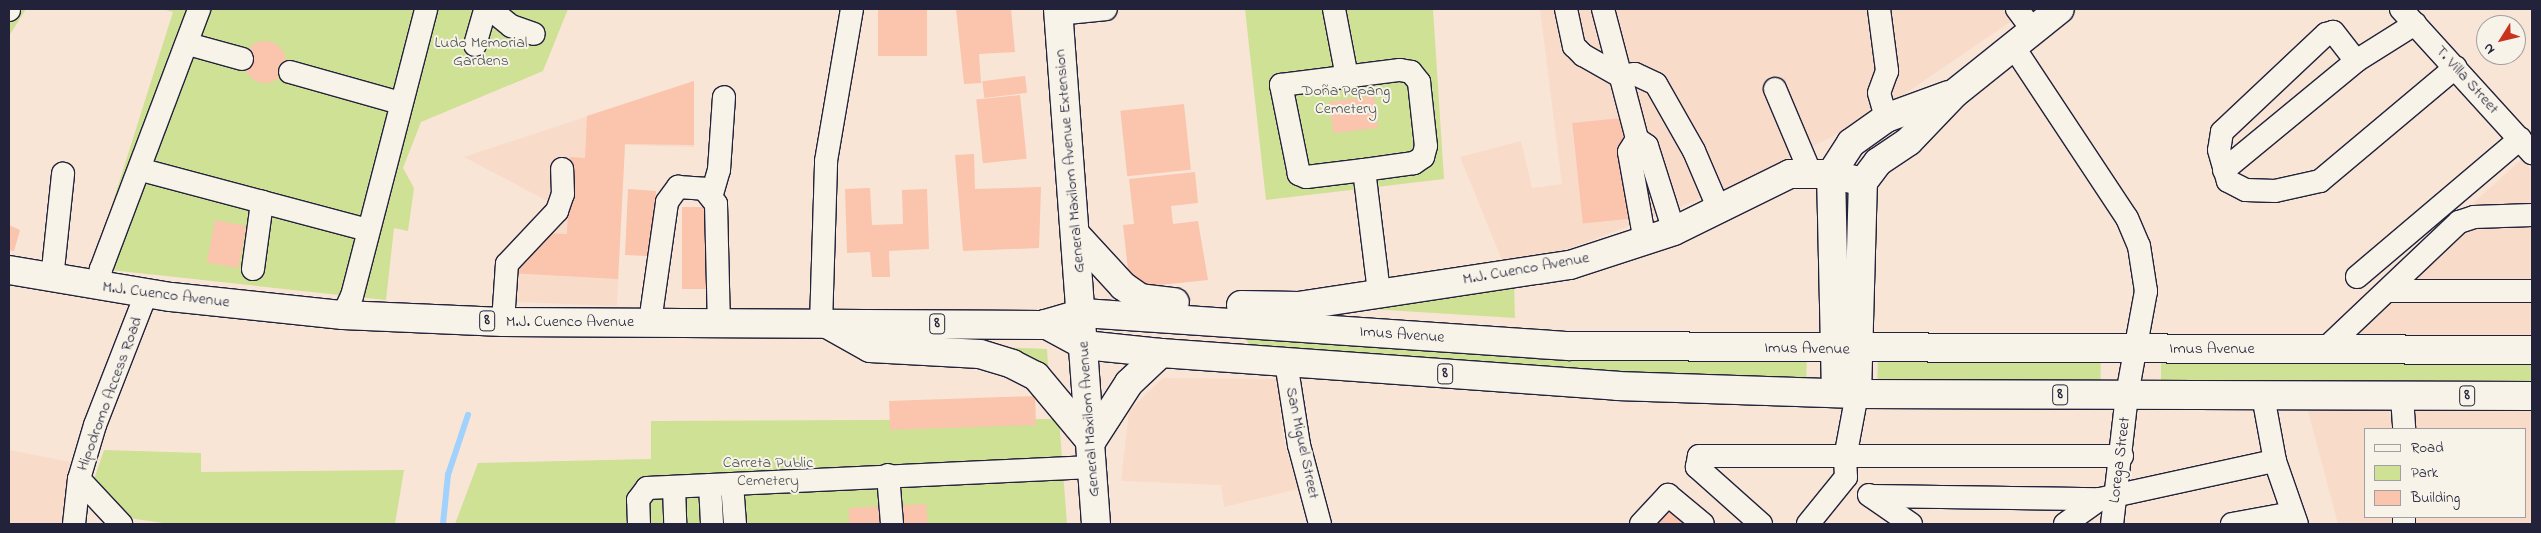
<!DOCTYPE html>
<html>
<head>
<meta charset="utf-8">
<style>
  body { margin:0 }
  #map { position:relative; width:2541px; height:533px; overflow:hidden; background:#f8e5d6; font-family:"Indie Flower",sans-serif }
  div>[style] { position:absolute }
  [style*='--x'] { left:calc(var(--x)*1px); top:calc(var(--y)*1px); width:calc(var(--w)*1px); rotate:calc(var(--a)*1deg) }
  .built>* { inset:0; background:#f9dbca }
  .green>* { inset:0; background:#cee195; transform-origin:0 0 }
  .stream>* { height:5.5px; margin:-2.75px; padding:0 2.75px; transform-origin:2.75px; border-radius:2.75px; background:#a0d2fd }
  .building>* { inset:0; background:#fac4ad; transform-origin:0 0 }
  .round { border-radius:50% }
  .roads { filter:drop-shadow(1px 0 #22223b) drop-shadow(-1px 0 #22223b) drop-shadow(0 1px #22223b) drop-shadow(0 -1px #22223b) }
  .minor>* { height:22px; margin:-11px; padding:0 11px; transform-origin:11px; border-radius:11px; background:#f7f3e8 }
  .major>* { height:28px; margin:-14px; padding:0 14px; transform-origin:14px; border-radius:14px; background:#f7f3e8 }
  span { translate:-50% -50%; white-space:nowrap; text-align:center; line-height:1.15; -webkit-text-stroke:4px #f7f3e8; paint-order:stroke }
  .shield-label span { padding:1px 4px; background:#f7f3e8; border:1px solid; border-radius:4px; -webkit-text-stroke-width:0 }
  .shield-label { font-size:15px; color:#22223b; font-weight:700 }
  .park-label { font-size:16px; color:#4d5252 }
  .street-label { font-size:16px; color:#22223b }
  .frame { position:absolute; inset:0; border:10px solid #22223b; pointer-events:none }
  .legend { position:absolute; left:2364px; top:428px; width:162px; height:90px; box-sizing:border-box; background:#f7f3e8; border:1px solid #a29fa3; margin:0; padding:6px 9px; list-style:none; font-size:15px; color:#22223b }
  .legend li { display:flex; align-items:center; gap:10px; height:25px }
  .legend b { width:25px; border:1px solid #a29fa3 }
  .north { position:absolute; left:2476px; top:15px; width:50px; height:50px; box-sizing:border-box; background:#f7f3e8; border:1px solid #a29fa3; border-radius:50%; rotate:234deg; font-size:14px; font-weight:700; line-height:20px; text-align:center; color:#22223b }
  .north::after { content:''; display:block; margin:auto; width:18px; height:22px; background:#c8321e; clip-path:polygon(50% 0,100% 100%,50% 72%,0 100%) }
</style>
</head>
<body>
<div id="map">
  <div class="built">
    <div style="clip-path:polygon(1540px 9px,2029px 9px,1874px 115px,1742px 183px,1571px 248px,1504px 265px,1460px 157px,1521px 141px,1532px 188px,1562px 184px)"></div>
    <div style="clip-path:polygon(694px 81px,694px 147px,625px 145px,617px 306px,496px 301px,494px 258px,553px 204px,464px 157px)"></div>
    <div style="clip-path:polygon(2522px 159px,2532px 171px,2532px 337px,2321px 340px)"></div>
    <div style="clip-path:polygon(1163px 378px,1278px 379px,1283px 437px,1298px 489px,1224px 507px,1221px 485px,1121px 481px,1129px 411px)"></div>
    <div style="clip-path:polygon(evenodd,2443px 407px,2532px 408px,2532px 524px,2338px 524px,2308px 411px,2443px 407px,2365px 429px,2525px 429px,2525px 517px,2365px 517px,2365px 429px)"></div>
    <div style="clip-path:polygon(9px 450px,71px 462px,62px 524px,9px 524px)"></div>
  </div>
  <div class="green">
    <div style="clip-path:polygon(9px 9px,26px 9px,9px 36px)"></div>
    <div style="clip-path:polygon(162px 9px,568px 9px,543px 71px,421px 122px,403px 168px,414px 188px,408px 231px,394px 228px,386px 300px,92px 268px,173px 12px)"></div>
    <div style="clip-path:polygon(1245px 9px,1433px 9px,1444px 179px,1266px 200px)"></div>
    <div style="clip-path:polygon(1514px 284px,1515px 318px,1306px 305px)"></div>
    <div style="clip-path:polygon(1233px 321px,1807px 349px,1806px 391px,1247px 359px,1249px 344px)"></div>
    <div style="clip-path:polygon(997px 347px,1047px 349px,1048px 365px,1045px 368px)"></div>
    <div style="left:2101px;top:349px;width:46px;height:223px;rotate:91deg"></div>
    <div style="left:2161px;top:349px;width:371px;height:46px"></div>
    <div style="clip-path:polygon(1059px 419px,1067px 524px,455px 524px,478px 463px,651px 459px,651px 421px)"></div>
    <div style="clip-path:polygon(104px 450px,201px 453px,201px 472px,404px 470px,395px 524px,170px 524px,129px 518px,92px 485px)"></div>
  </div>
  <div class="stream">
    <div style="--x:443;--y:524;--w:49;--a:-84.2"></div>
    <div style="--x:448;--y:475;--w:63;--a:-71.6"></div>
  </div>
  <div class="building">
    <div style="left:878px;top:9px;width:49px;height:47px"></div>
    <div style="clip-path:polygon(956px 9px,1011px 9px,1015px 52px,979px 54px,981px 83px,964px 84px)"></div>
    <div class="round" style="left:244px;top:41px;width:42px;height:42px"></div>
    <div style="left:1025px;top:76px;width:17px;height:43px;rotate:83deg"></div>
    <div style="clip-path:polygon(694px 81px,694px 145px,625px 144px,618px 279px,510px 273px,540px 233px,567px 234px,570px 157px,585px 158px,587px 116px)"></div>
    <div style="left:1020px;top:95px;width:64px;height:44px;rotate:84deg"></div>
    <div style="left:1374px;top:96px;width:32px;height:45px;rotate:83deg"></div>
    <div style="left:1184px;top:104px;width:66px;height:64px;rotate:84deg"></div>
    <div style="left:1621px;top:118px;width:101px;height:49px;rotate:84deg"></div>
    <div style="clip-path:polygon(974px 154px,975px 189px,1041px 187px,1039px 248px,963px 251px,955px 155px)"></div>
    <div style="clip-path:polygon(1195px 172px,1198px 203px,1171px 206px,1173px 224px,1198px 221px,1208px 280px,1130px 288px,1123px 225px,1134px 224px,1129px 179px)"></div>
    <div style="clip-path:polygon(870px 188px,872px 225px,903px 224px,902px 190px,927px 189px,929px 249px,889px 251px,890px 277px,872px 277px,870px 252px,847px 253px,845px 189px)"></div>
    <div style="clip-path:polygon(628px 189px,656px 191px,654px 242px,649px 242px,648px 256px,625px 255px)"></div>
    <div style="left:682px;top:207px;width:28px;height:82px"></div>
    <div style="left:215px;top:220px;width:32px;height:43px;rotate:11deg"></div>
    <div style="clip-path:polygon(9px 225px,20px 230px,14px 251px,9px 250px)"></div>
    <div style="left:1035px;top:396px;width:29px;height:146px;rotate:88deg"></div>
    <div style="clip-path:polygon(1672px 502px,1694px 524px,1651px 524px)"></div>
    <div style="clip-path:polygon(926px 504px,928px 524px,849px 524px,849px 508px)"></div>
  </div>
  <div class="roads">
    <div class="minor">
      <div style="--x:490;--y:9;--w:27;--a:39"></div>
      <div style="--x:511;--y:26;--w:24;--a:19"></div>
      <div style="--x:1334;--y:9;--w:69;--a:79.2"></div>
      <div style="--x:1566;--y:9;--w:38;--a:78"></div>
      <div style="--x:1574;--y:46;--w:13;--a:45"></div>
      <div style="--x:1583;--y:55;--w:43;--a:29.6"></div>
      <div style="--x:1620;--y:76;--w:15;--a:-8"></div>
      <div style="--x:1635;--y:74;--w:23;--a:25"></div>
      <div style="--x:1656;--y:84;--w:77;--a:60.4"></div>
      <div style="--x:1694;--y:151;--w:61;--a:66.8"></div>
      <div style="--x:1603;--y:9;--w:134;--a:75.3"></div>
      <div style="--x:1637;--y:139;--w:12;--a:35"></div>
      <div style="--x:1647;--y:146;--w:89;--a:72.4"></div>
      <div style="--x:1879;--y:9;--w:63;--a:82.6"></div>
      <div style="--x:1887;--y:71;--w:23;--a:110"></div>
      <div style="--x:1879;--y:93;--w:26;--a:74"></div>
      <div style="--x:2017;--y:9;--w:26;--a:53"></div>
      <div style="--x:2401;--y:9;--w:195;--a:47.7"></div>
      <div style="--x:9;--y:10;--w:1;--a:-90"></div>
      <div style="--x:1058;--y:14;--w:48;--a:-5.9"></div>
      <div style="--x:188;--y:44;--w:56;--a:15.5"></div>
      <div style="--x:475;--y:45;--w:37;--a:-74"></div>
      <div style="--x:2013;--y:46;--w:206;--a:56.5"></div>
      <div style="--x:2127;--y:218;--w:30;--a:67"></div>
      <div style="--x:2139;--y:246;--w:46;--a:81.2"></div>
      <div style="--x:2146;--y:291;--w:106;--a:100.4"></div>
      <div style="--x:2127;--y:395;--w:130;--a:96.6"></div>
      <div style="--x:2356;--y:61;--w:37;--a:-128"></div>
      <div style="--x:2333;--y:32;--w:7;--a:164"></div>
      <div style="--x:2326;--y:34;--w:143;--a:136.7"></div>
      <div style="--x:2222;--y:132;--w:18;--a:99"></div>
      <div style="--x:2219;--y:150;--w:32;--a:74"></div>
      <div style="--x:2228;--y:181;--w:20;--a:27"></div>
      <div style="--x:2246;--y:190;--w:29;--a:2"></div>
      <div style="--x:2275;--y:191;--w:46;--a:-12.5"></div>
      <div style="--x:2320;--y:181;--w:177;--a:-40"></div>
      <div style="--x:1400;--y:70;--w:11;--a:10"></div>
      <div style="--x:1411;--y:72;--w:13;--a:51"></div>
      <div style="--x:1419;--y:82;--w:64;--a:83.8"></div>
      <div style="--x:1426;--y:146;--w:11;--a:105"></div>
      <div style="--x:1423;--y:157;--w:11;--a:146"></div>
      <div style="--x:1414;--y:163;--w:50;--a:172"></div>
      <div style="--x:1364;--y:170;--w:58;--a:173.1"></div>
      <div style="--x:1306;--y:177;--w:8;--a:-157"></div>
      <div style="--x:1299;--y:174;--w:91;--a:-101.4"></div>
      <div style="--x:1281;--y:85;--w:120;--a:-7.2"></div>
      <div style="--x:290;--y:72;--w:114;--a:15.7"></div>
      <div style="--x:1775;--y:89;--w:90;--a:67.1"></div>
      <div style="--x:1637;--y:139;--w:15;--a:122"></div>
      <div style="--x:1629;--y:152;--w:91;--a:79.9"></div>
      <div style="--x:142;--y:170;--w:234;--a:14.9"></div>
      <div style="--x:1364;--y:170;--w:123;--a:83"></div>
      <div style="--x:2224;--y:170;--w:171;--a:-39.5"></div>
      <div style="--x:2356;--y:61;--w:70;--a:-32.1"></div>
      <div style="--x:712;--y:194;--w:25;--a:-74"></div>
      <div style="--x:719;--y:170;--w:73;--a:-86.1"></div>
      <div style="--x:253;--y:269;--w:68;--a:-82.3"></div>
      <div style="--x:2357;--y:277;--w:214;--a:-40.3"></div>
      <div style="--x:52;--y:279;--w:106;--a:-84"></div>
      <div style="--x:99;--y:287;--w:18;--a:-84"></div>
      <div style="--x:101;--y:269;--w:278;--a:-69.3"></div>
      <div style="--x:2389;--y:291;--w:143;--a:0"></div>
      <div style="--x:343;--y:315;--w:21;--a:-65"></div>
      <div style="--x:352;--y:296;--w:296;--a:-75.5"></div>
      <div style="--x:503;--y:322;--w:58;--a:-86.1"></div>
      <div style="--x:507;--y:264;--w:73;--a:-46.7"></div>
      <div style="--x:557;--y:211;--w:18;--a:-71"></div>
      <div style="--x:563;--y:194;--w:25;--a:-92"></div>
      <div style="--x:650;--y:322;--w:121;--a:-81.9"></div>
      <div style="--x:667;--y:202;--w:19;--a:-54"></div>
      <div style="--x:678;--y:187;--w:26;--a:4"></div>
      <div style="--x:704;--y:189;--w:19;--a:51"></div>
      <div style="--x:716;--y:204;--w:119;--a:88.6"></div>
      <div style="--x:821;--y:324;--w:163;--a:-88.2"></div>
      <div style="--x:826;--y:161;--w:154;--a:-80.3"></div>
      <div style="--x:2325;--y:349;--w:185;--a:-43.5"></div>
      <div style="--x:2459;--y:222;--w:16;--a:-18"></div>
      <div style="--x:2474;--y:217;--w:58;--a:-2"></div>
      <div style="--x:1286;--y:362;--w:84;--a:81.1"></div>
      <div style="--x:1299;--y:445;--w:82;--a:75.1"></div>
      <div style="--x:2263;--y:396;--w:66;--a:79.5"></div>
      <div style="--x:2275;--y:461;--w:67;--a:70.8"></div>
      <div style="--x:2402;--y:397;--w:32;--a:86"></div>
      <div style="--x:888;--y:475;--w:49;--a:85.3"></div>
      <div style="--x:79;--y:479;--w:62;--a:47"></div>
      <div style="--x:732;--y:484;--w:40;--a:85.7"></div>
      <div style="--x:710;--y:485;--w:39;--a:87"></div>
      <div style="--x:674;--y:487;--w:37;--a:88"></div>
      <div style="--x:1869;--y:495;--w:51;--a:34.6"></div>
      <div style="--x:1871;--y:496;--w:229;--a:0.8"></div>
      <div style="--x:2100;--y:499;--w:179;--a:-12.3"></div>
      <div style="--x:74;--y:524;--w:45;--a:-83.7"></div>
      <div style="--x:79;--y:479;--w:56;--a:-73.5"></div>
      <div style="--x:95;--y:425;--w:141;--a:-68.7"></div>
      <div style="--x:639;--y:524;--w:24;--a:-92"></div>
      <div style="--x:638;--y:500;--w:15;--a:-53"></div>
      <div style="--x:647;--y:488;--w:445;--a:-2.7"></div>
      <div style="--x:1641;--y:524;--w:40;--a:-47"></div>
      <div style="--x:1668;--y:495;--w:45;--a:39.6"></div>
      <div style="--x:1761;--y:524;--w:86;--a:-138.3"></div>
      <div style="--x:1697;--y:467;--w:11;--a:-80"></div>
      <div style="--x:1699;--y:456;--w:423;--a:0"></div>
      <div style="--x:1808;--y:524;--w:60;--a:-51"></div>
      <div style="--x:1846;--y:477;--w:19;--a:-93"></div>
      <div style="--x:1845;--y:458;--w:65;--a:-79.4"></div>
      <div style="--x:2065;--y:524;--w:43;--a:-35.5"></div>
      <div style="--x:2232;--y:524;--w:61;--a:-10.4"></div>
      <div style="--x:2404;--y:524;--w:7;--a:-90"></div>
    </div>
    <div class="major">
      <div style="--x:1058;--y:9;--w:516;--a:85.78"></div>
      <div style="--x:1077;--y:236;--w:68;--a:47.4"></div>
      <div style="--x:1123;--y:286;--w:21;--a:35"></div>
      <div style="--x:1140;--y:298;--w:35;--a:7"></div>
      <div style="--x:9;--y:270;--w:164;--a:9.5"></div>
      <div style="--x:171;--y:297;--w:173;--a:6"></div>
      <div style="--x:343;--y:315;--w:160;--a:2.5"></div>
      <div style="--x:503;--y:322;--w:539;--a:0.32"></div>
      <div style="--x:1042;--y:325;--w:43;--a:-16.3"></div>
      <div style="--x:1083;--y:313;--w:487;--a:3.9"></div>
      <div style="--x:1569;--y:346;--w:963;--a:0.24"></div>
      <div style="--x:1241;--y:305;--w:57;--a:1"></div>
      <div style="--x:1298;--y:306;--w:275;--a:-8.6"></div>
      <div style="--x:1570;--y:265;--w:109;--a:-18.1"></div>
      <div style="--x:1674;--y:231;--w:129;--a:-26.2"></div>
      <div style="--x:1790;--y:174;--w:41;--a:0"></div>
      <div style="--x:1831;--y:174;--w:33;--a:14"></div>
      <div style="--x:1045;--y:324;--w:44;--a:28.3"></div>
      <div style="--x:1084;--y:345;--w:77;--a:5.9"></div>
      <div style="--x:1161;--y:353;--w:457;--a:4.1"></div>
      <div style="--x:1617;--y:386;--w:240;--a:1.9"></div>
      <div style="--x:1857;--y:394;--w:675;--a:0.17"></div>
      <div style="--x:829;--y:325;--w:47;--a:29.3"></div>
      <div style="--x:870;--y:348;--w:110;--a:3.1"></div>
      <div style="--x:980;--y:354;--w:34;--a:17"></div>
      <div style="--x:1012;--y:364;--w:27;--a:27"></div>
      <div style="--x:1036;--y:376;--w:86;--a:50.2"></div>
      <div style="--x:1836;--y:393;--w:219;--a:-91.3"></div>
      <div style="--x:1831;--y:174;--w:37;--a:-57"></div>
      <div style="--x:1851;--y:143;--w:43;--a:-35.5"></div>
      <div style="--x:1886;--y:118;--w:67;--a:-20.1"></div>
      <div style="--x:1857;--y:394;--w:212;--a:-88.4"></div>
      <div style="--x:1863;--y:182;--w:25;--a:-53"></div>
      <div style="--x:1878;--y:162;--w:37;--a:-34"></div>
      <div style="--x:1909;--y:141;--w:66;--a:-46.2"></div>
      <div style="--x:1955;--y:93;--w:134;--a:-38.7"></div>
      <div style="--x:1091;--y:442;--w:70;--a:-57.2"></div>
      <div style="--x:1129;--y:383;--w:44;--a:-43.2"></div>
    </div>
  </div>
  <div class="shield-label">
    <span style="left:487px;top:321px">8</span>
    <span style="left:937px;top:324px">8</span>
    <span style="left:1445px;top:374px">8</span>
    <span style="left:2060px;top:395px">8</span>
    <span style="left:2467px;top:396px">8</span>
  </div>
  <div class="park-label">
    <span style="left:481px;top:52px">Ludo Memorial<br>Gardens</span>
    <span style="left:1346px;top:100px">Doña Pepang<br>Cemetery</span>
    <span style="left:768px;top:472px">Carreta Public<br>Cemetery</span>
  </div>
  <div class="street-label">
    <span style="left:2467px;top:80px;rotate:48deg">T. Villa Street</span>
    <span style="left:1070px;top:161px;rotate:-95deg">General Maxilom Avenue Extension</span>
    <span style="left:1526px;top:269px;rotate:-10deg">M.J. Cuenco Avenue</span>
    <span style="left:166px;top:295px;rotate:7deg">M.J. Cuenco Avenue</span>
    <span style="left:570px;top:322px">M.J. Cuenco Avenue</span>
    <span style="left:1402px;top:335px;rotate:4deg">Imus Avenue</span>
    <span style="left:1807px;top:349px;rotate:1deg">Imus Avenue</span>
    <span style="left:2212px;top:349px">Imus Avenue</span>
    <span style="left:110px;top:394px;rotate:-70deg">Hipodromo Access Road</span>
    <span style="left:1089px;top:419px;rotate:-94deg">General Maxilom Avenue</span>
    <span style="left:1302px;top:443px;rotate:78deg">San Miguel Street</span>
    <span style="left:2120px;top:460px;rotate:-83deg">Lorega Street</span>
  </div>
  <div class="frame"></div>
  <ul class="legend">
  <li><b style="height:6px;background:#f7f3e8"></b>Road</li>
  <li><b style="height:14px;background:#cee195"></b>Park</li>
  <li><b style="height:14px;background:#fac4ad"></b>Building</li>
  </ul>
  <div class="north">N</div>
</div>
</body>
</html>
